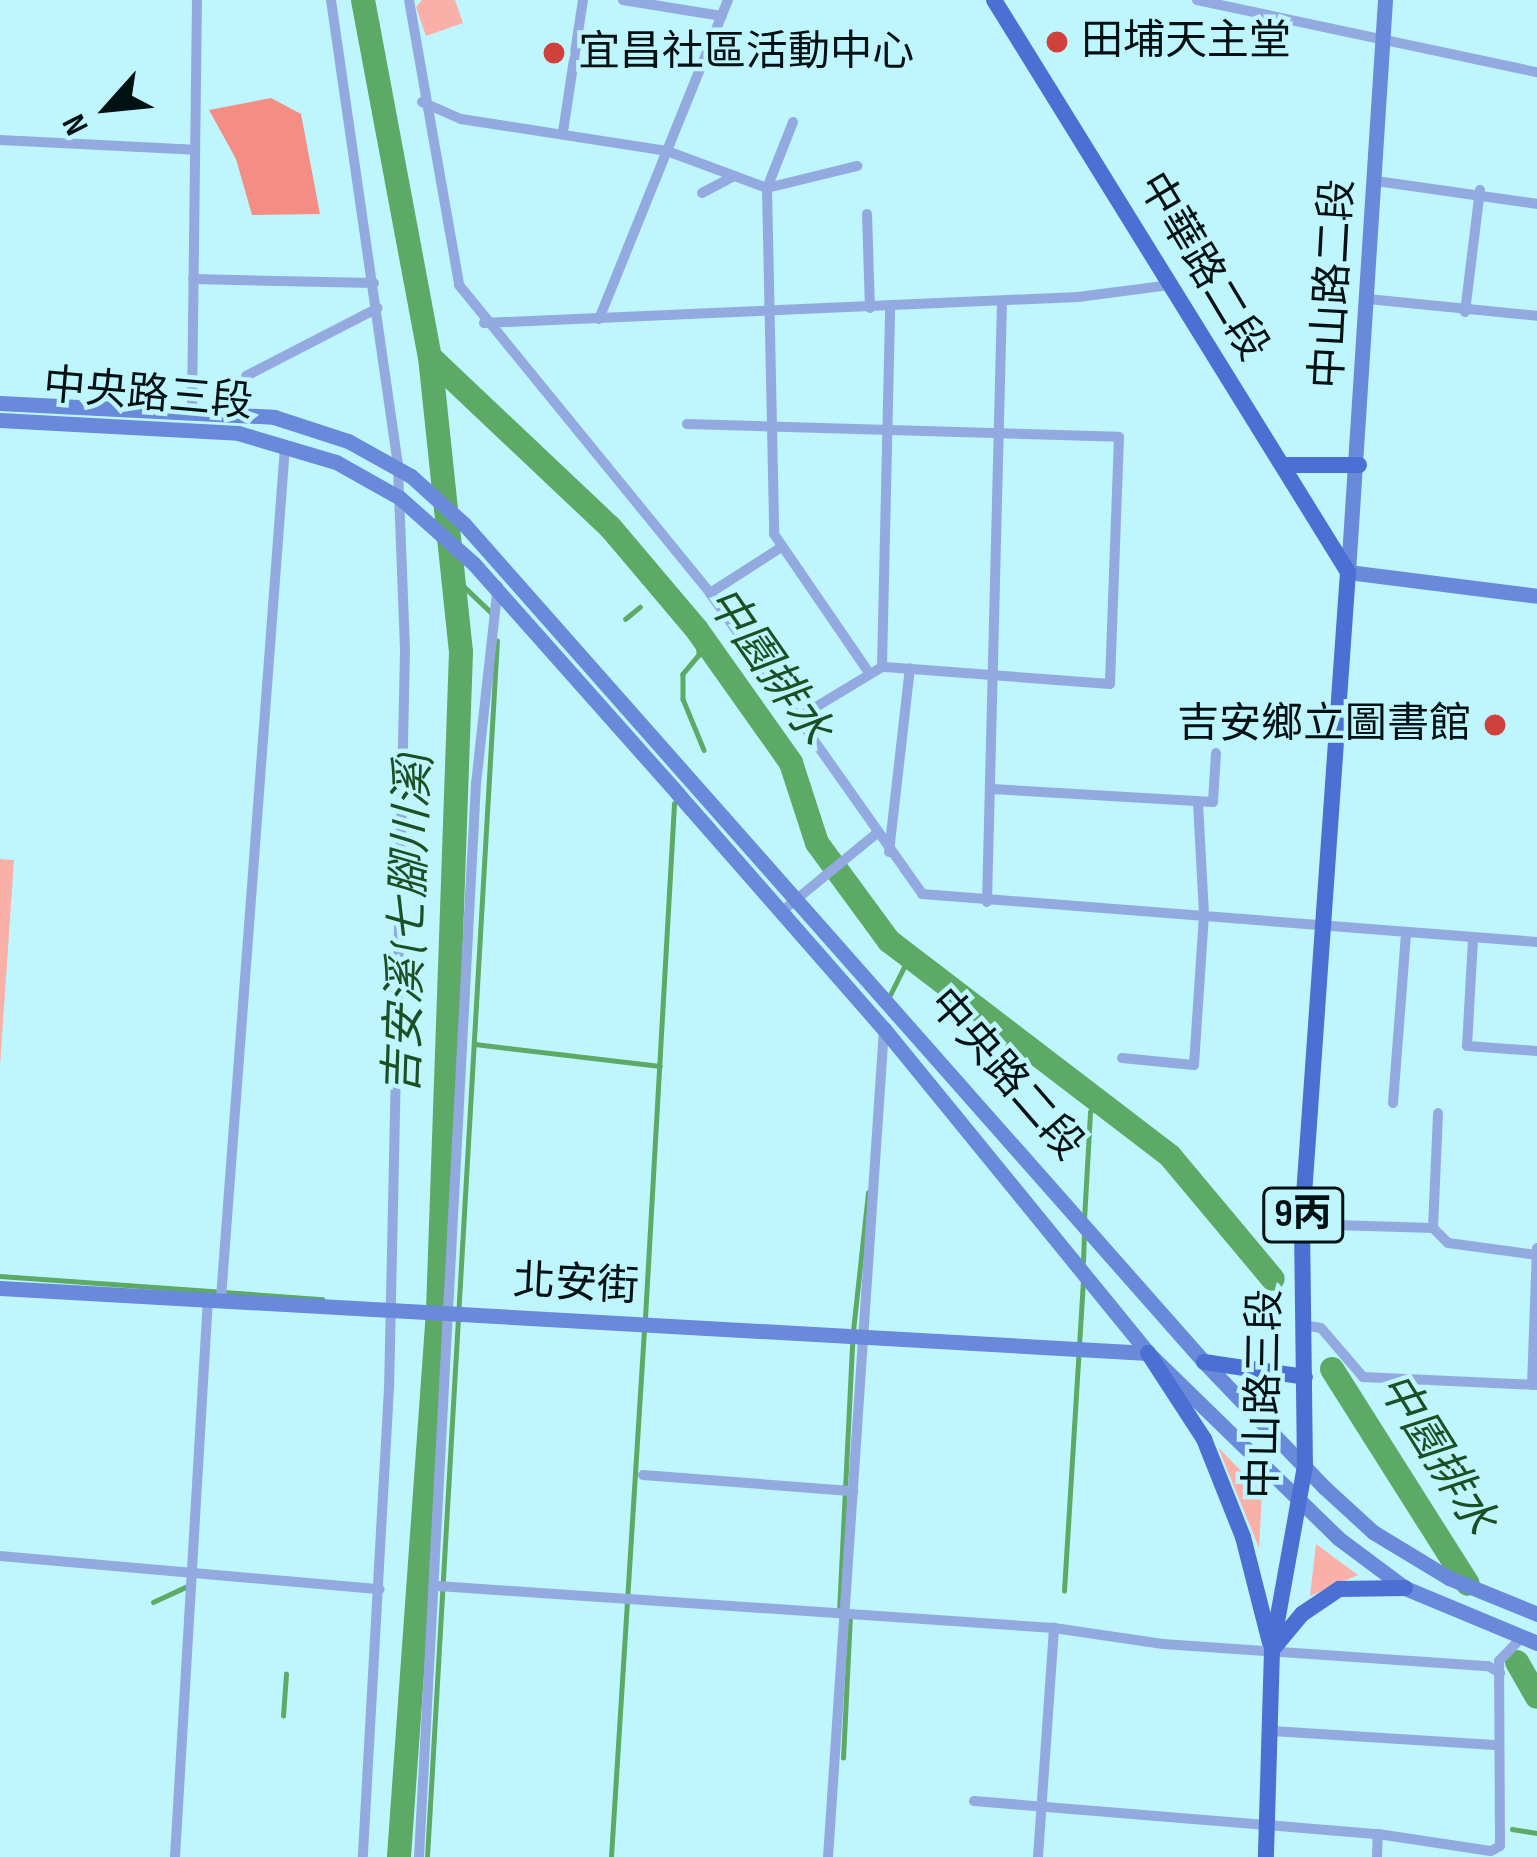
<!DOCTYPE html>
<html>
<head>
<meta charset="utf-8">
<style>
  body { margin:0 }
  #map { position:relative; width:1537px; height:1857px; overflow:hidden; background:#bff6fe; font-family:"Sofia Sans Condensed","Noto Sans TC",sans-serif }
  div>[style] { position:absolute }
  [style*='--x'] { left:calc(var(--x)*1px); top:calc(var(--y)*1px); width:calc(var(--w)*1px); rotate:calc(var(--a)*1deg) }
  .green>* { inset:0; background:#f9b0a8 }
  .forest>* { inset:0; background:#f48d83 }
  .stream>* { height:4.5px; margin:-2.25px; padding:0 2.25px; transform-origin:2.25px; border-radius:2.25px; background:#5caa65 }
  .river>* { height:24px; margin:-12px; padding:0 12px; transform-origin:12px; border-radius:12px; background:#5caa65 }
  .street>* { height:10px; margin:-5px; padding:0 5px; transform-origin:5px; border-radius:5px; background:#93aae1 }
  .secondary>* { height:15px; margin:-7.5px; padding:0 7.5px; transform-origin:7.5px; border-radius:7.5px; background:#6989da }
  .primary>* { height:16px; margin:-8px; padding:0 8px; transform-origin:8px; border-radius:8px; background:#4b6fd3 }
  .dots>* { width:33px; height:33px; translate:-50% -50%; box-sizing:border-box; border:6px solid #bff6fe; border-radius:50% }
  span { translate:-50% -50%; white-space:nowrap; text-align:center; line-height:1.15; -webkit-text-stroke:9px #bff6fe; paint-order:stroke }
  .shield-label span { padding:3px 9px; background:#bff6fe; border:3px solid; border-radius:9px; -webkit-text-stroke-width:0 }
  .shield-label { font-size:39px; color:#001114; font-weight:700 }
  .poi-label { font-size:42px; color:#001114 }
  .left { translate:0 -50%; text-align:left }
  .right { translate:-100% -50%; text-align:right }
  .street-label { font-size:42px; color:#001114 }
  .water-label { font-size:45px; color:#1a5023; font-style:italic }
  .north { position:absolute; left:48px; top:48px; width:120px; height:120px; -webkit-text-stroke:9px #bff6fe; paint-order:stroke; rotate:243deg; font-size:33px; font-weight:700; line-height:48px; text-align:center; color:#001114 }
  .north::after { content:''; display:block; margin:auto; width:42px; height:54px; background:#001114; clip-path:polygon(50% 0,100% 100%,50% 72%,0 100%) }
</style>
</head>
<body>
<div id="map">
  <div class="green">
    <div style="clip-path:polygon(422px 0,455px 0,463px 23px,426px 36px,416px 7px)"></div>
    <div style="clip-path:polygon(0 859px,14px 860px,0 1066px)"></div>
    <div style="clip-path:polygon(1218px 1447px,1262px 1493px,1259px 1548px)"></div>
    <div style="clip-path:polygon(1316px 1544px,1358px 1575px,1310px 1596px)"></div>
  </div>
  <div class="forest">
    <div style="clip-path:polygon(271px 98px,301px 114px,320px 214px,252px 215px,236px 159px,209px 110px)"></div>
  </div>
  <div class="stream">
    <div style="--x:455;--y:578;--w:52;--a:43.5"></div>
    <div style="--x:625;--y:619;--w:19;--a:-39"></div>
    <div style="--x:697;--y:630;--w:25;--a:85"></div>
    <div style="--x:699;--y:655;--w:25;--a:130"></div>
    <div style="--x:683;--y:674;--w:25;--a:90"></div>
    <div style="--x:683;--y:699;--w:55;--a:67.6"></div>
    <div style="--x:889;--y:997;--w:45;--a:-63.4"></div>
    <div style="--x:475;--y:1044;--w:186;--a:6.8"></div>
    <div style="--x:1084;--y:1220;--w:108;--a:-86.8"></div>
    <div style="--x:1090;--y:1112;--w:12;--a:-48"></div>
    <div style="--x:1083;--y:1262;--w:30;--a:-88"></div>
    <div style="--x:0;--y:1276;--w:323;--a:4.1"></div>
    <div style="--x:645;--y:1318;--w:515;--a:-86.77"></div>
    <div style="--x:853;--y:1331;--w:139;--a:-83.8"></div>
    <div style="--x:1064;--y:1591;--w:312;--a:-86.5"></div>
    <div style="--x:153;--y:1602;--w:41;--a:-24.7"></div>
    <div style="--x:839;--y:1612;--w:270;--a:-87.2"></div>
    <div style="--x:283;--y:1716;--w:42;--a:-85.9"></div>
    <div style="--x:843;--y:1758;--w:144;--a:-87.2"></div>
    <div style="--x:1512;--y:1829;--w:25;--a:9"></div>
    <div style="--x:427;--y:1857;--w:1218;--a:-86.71"></div>
    <div style="--x:611;--y:1857;--w:528;--a:-86.42"></div>
  </div>
  <div class="river">
    <div style="--x:363;--y:0;--w:363;--a:79.4"></div>
    <div style="--x:430;--y:357;--w:297;--a:84"></div>
    <div style="--x:461;--y:652;--w:659;--a:92"></div>
    <div style="--x:438;--y:1311;--w:547;--a:94.09"></div>
    <div style="--x:430;--y:357;--w:248;--a:43.4"></div>
    <div style="--x:610;--y:527;--w:135;--a:49.8"></div>
    <div style="--x:697;--y:630;--w:163;--a:54.7"></div>
    <div style="--x:791;--y:763;--w:84;--a:72"></div>
    <div style="--x:817;--y:843;--w:122;--a:53.7"></div>
    <div style="--x:889;--y:941;--w:354;--a:37.4"></div>
    <div style="--x:1170;--y:1156;--w:160;--a:50.1"></div>
    <div style="--x:1332;--y:1369;--w:254;--a:57.7"></div>
    <div style="--x:1517;--y:1662;--w:40;--a:60.3"></div>
  </div>
  <div class="street">
    <div style="--x:331;--y:0;--w:472;--a:81.8"></div>
    <div style="--x:398;--y:467;--w:184;--a:87.8"></div>
    <div style="--x:405;--y:651;--w:737;--a:91.24"></div>
    <div style="--x:389;--y:1388;--w:470;--a:93.2"></div>
    <div style="--x:409;--y:0;--w:289;--a:80"></div>
    <div style="--x:459;--y:285;--w:397;--a:50.8"></div>
    <div style="--x:710;--y:593;--w:368;--a:54.8"></div>
    <div style="--x:922;--y:894;--w:617;--a:4.46"></div>
    <div style="--x:623;--y:0;--w:100;--a:9.2"></div>
    <div style="--x:1197;--y:0;--w:348;--a:12"></div>
    <div style="--x:422;--y:102;--w:43;--a:23.6"></div>
    <div style="--x:461;--y:119;--w:208;--a:8.8"></div>
    <div style="--x:667;--y:151;--w:107;--a:20.3"></div>
    <div style="--x:767;--y:188;--w:93;--a:-13.7"></div>
    <div style="--x:793;--y:122;--w:71;--a:111.5"></div>
    <div style="--x:767;--y:188;--w:346;--a:88.8"></div>
    <div style="--x:774;--y:534;--w:168;--a:55.6"></div>
    <div style="--x:563;--y:132;--w:134;--a:-81.4"></div>
    <div style="--x:0;--y:140;--w:195;--a:2.9"></div>
    <div style="--x:1376;--y:181;--w:163;--a:8.1"></div>
    <div style="--x:702;--y:193;--w:36;--a:-28"></div>
    <div style="--x:867;--y:214;--w:94;--a:88.2"></div>
    <div style="--x:193;--y:279;--w:181;--a:1.3"></div>
    <div style="--x:1368;--y:299;--w:170;--a:5.7"></div>
    <div style="--x:1465;--y:312;--w:123;--a:-83"></div>
    <div style="--x:599;--y:319;--w:344;--a:-68"></div>
    <div style="--x:484;--y:323;--w:595;--a:-2.51"></div>
    <div style="--x:1078;--y:297;--w:94;--a:-7.4"></div>
    <div style="--x:246;--y:376;--w:148;--a:-27.3"></div>
    <div style="--x:192;--y:408;--w:408;--a:-89.3"></div>
    <div style="--x:687;--y:424;--w:432;--a:1.7"></div>
    <div style="--x:1119;--y:437;--w:247;--a:92.1"></div>
    <div style="--x:1110;--y:684;--w:229;--a:-175.7"></div>
    <div style="--x:882;--y:667;--w:100;--a:148.8"></div>
    <div style="--x:710;--y:593;--w:83;--a:-32.7"></div>
    <div style="--x:882;--y:667;--w:361;--a:-88.7"></div>
    <div style="--x:992;--y:789;--w:221;--a:3.4"></div>
    <div style="--x:1213;--y:802;--w:49;--a:-86.5"></div>
    <div style="--x:889;--y:852;--w:185;--a:-83.5"></div>
    <div style="--x:987;--y:902;--w:601;--a:-88.57"></div>
    <div style="--x:781;--y:912;--w:123;--a:-39.4"></div>
    <div style="--x:1473;--y:939;--w:107;--a:93.2"></div>
    <div style="--x:1467;--y:1046;--w:70;--a:4.1"></div>
    <div style="--x:1122;--y:1058;--w:72;--a:5.6"></div>
    <div style="--x:1194;--y:1065;--w:151;--a:-86.2"></div>
    <div style="--x:1204;--y:914;--w:112;--a:-93.1"></div>
    <div style="--x:1393;--y:1103;--w:169;--a:-85.6"></div>
    <div style="--x:1302;--y:1224;--w:131;--a:1.7"></div>
    <div style="--x:1433;--y:1228;--w:115;--a:-87.5"></div>
    <div style="--x:1433;--y:1228;--w:21;--a:45"></div>
    <div style="--x:1448;--y:1243;--w:90;--a:7.7"></div>
    <div style="--x:221;--y:1298;--w:854;--a:-85.7"></div>
    <div style="--x:1304;--y:1325;--w:17;--a:10"></div>
    <div style="--x:1321;--y:1328;--w:65;--a:49.4"></div>
    <div style="--x:1363;--y:1377;--w:174;--a:2.6"></div>
    <div style="--x:1532;--y:1385;--w:137;--a:-87.9"></div>
    <div style="--x:643;--y:1475;--w:211;--a:4.4"></div>
    <div style="--x:0;--y:1556;--w:381;--a:5"></div>
    <div style="--x:438;--y:1586;--w:617;--a:3.9"></div>
    <div style="--x:1054;--y:1628;--w:110;--a:8.4"></div>
    <div style="--x:1163;--y:1644;--w:326;--a:3.9"></div>
    <div style="--x:1488;--y:1666;--w:14;--a:30"></div>
    <div style="--x:1272;--y:1731;--w:223;--a:3.6"></div>
    <div style="--x:974;--y:1801;--w:405;--a:4.7"></div>
    <div style="--x:1378;--y:1834;--w:114;--a:8.6"></div>
    <div style="--x:1491;--y:1851;--w:10;--a:-29"></div>
    <div style="--x:1500;--y:1846;--w:185;--a:-90.3"></div>
    <div style="--x:1499;--y:1661;--w:32;--a:-46"></div>
    <div style="--x:175;--y:1857;--w:559;--a:-86.62"></div>
    <div style="--x:419;--y:1857;--w:1075;--a:-86.96"></div>
    <div style="--x:476;--y:784;--w:199;--a:-83.7"></div>
    <div style="--x:828;--y:1857;--w:830;--a:-86.13"></div>
    <div style="--x:1038;--y:1857;--w:230;--a:-86"></div>
    <div style="--x:1377;--y:1857;--w:23;--a:-88"></div>
  </div>
  <div class="secondary">
    <div style="--x:1385;--y:0;--w:573;--a:93.7"></div>
    <div style="--x:1348;--y:572;--w:191;--a:7.2"></div>
    <div style="--x:0;--y:403;--w:274;--a:2.9"></div>
    <div style="--x:274;--y:417;--w:78;--a:18"></div>
    <div style="--x:348;--y:441;--w:72;--a:29.1"></div>
    <div style="--x:411;--y:476;--w:72;--a:42.2"></div>
    <div style="--x:464;--y:524;--w:1118;--a:48.55"></div>
    <div style="--x:1204;--y:1362;--w:175;--a:46.2"></div>
    <div style="--x:1325;--y:1488;--w:65;--a:42.5"></div>
    <div style="--x:1373;--y:1532;--w:89;--a:31.2"></div>
    <div style="--x:1449;--y:1578;--w:95;--a:22.2"></div>
    <div style="--x:0;--y:420;--w:238;--a:3.1"></div>
    <div style="--x:238;--y:433;--w:102;--a:16.5"></div>
    <div style="--x:336;--y:462;--w:73;--a:29.4"></div>
    <div style="--x:400;--y:498;--w:99;--a:41.7"></div>
    <div style="--x:474;--y:564;--w:307;--a:48.4"></div>
    <div style="--x:678;--y:794;--w:313;--a:48.8"></div>
    <div style="--x:884;--y:1029;--w:418;--a:50.8"></div>
    <div style="--x:1148;--y:1353;--w:265;--a:44.2"></div>
    <div style="--x:1338;--y:1538;--w:84;--a:36.7"></div>
    <div style="--x:1405;--y:1588;--w:143;--a:22.6"></div>
    <div style="--x:0;--y:1288;--w:1150;--a:3.24"></div>
  </div>
  <div class="primary">
    <div style="--x:994;--y:0;--w:673;--a:58.25"></div>
    <div style="--x:1348;--y:572;--w:654;--a:94.04"></div>
    <div style="--x:1302;--y:1224;--w:242;--a:89.3"></div>
    <div style="--x:1305;--y:1466;--w:187;--a:100.2"></div>
    <div style="--x:1272;--y:1650;--w:207;--a:91.7"></div>
    <div style="--x:1285;--y:465;--w:74;--a:0"></div>
    <div style="--x:1148;--y:1353;--w:103;--a:56.9"></div>
    <div style="--x:1204;--y:1439;--w:105;--a:68.3"></div>
    <div style="--x:1243;--y:1537;--w:109;--a:75.7"></div>
    <div style="--x:1204;--y:1362;--w:102;--a:8.4"></div>
    <div style="--x:1273;--y:1649;--w:45;--a:-50.4"></div>
    <div style="--x:1302;--y:1614;--w:45;--a:-34"></div>
    <div style="--x:1339;--y:1589;--w:66;--a:-0.9"></div>
  </div>
  <div class="dots">
    <div style="left:1057px;top:42px;background:#d0413c"></div>
    <div style="left:554px;top:53px;background:#d0413c"></div>
    <div style="left:1495px;top:725px;background:#d0413c"></div>
  </div>
  <div class="shield-label">
    <span style="left:1303px;top:1215px">9丙</span>
  </div>
  <div class="poi-label">
    <span class="left" style="left:1081px;top:42px">田埔天主堂</span>
    <span class="left" style="left:578px;top:53px">宜昌社區活動中心</span>
    <span class="right" style="left:1471px;top:725px">吉安鄉立圖書館</span>
  </div>
  <div class="street-label">
    <span style="left:1202px;top:267px;rotate:59deg">中華路二段</span>
    <span style="left:1334px;top:284px;rotate:-87deg">中山路二段</span>
    <span style="left:148px;top:395px;rotate:5deg">中央路三段</span>
    <span style="left:1005px;top:1075px;rotate:49deg">中央路二段</span>
    <span style="left:576px;top:1285px;rotate:3deg">北安街</span>
    <span style="left:1265px;top:1394px;rotate:-89deg">中山路三段</span>
  </div>
  <div class="water-label">
    <span style="left:768px;top:666px;rotate:55deg">中園排水</span>
    <span style="left:409px;top:924px;rotate:-88deg">吉安溪 (七腳川溪)</span>
    <span style="left:1436px;top:1454px;rotate:58deg">中園排水</span>
  </div>
  <div class="north">N</div>
</div>
</body>
</html>
